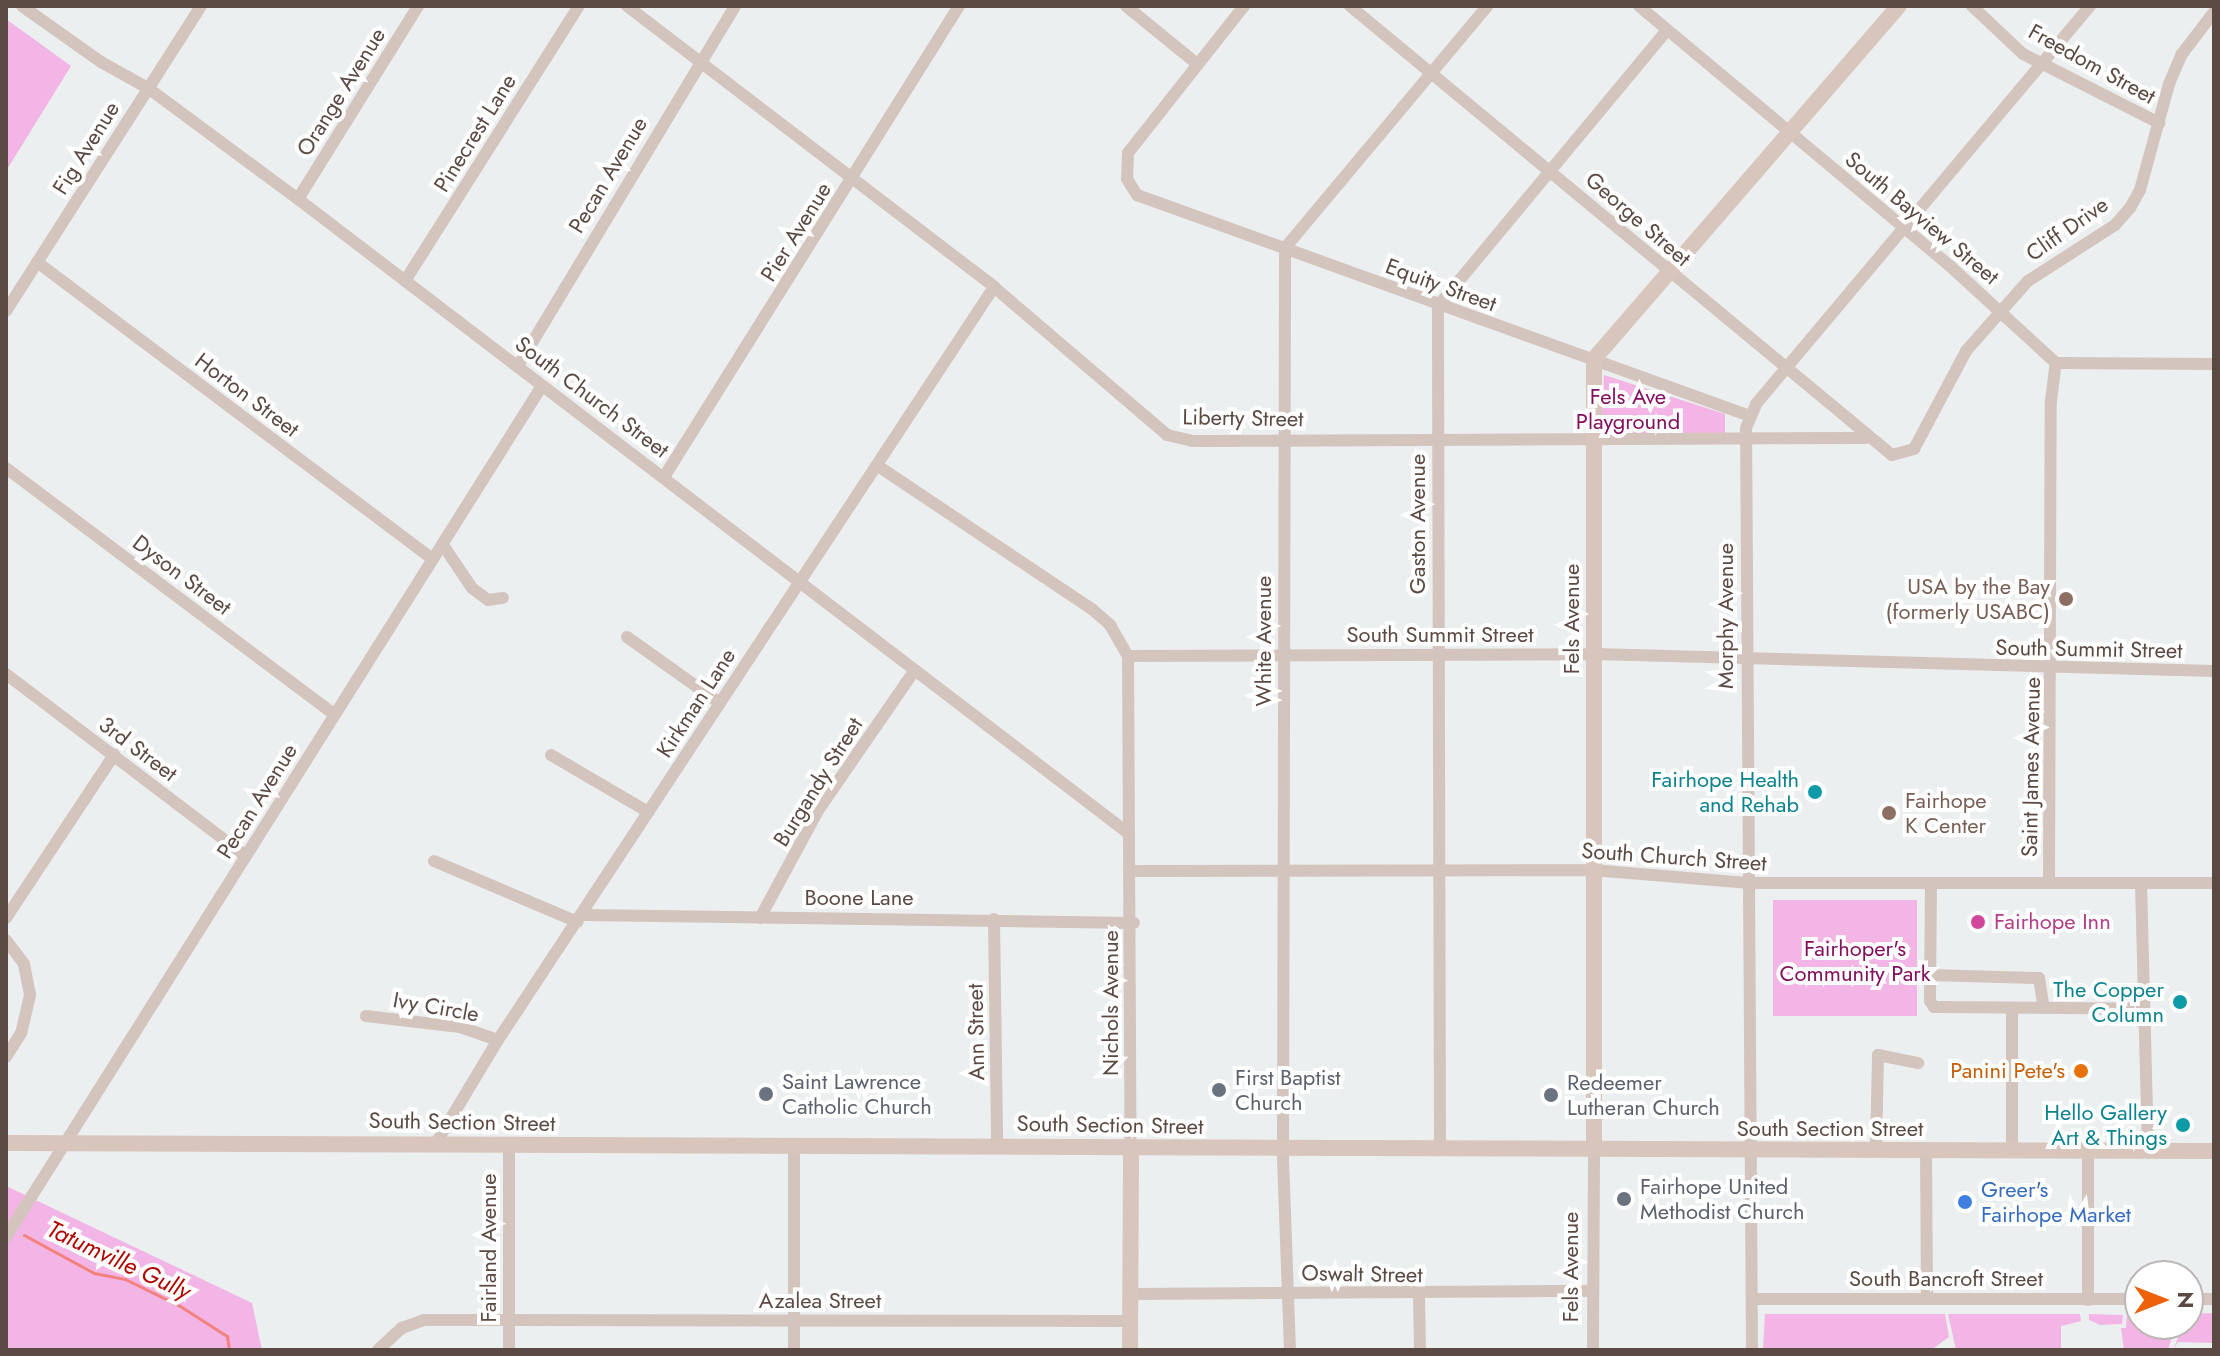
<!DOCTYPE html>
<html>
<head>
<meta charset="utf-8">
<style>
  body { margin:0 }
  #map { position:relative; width:2220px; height:1356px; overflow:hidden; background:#ecefef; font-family:Jost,sans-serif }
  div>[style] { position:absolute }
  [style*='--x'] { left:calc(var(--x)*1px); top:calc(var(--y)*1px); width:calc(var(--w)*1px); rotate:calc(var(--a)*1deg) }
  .green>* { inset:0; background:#f2b5e5; transform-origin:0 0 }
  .stream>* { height:3px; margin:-1.5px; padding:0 1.5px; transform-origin:1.5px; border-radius:1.5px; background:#f3827e }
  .street>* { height:12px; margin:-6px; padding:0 6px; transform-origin:6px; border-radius:6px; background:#d3c4be }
  .secondary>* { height:16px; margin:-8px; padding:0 8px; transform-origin:8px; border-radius:8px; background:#d8c6bd }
  .dots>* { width:22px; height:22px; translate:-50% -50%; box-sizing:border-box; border:4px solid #fff; border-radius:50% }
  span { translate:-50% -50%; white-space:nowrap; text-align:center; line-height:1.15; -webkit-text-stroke:8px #fff; paint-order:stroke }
  .street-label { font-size:22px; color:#5b4a43 }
  .park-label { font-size:22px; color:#820f5d }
  .education-label { font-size:22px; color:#785e54 }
  .right { translate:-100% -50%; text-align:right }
  .left { translate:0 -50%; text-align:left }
  .culture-label { font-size:22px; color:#0d838f }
  .hotel-label { font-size:22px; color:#b23c85 }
  .food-label { font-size:22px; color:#c56008 }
  .worship-label { font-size:22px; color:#5b616d }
  .shop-label { font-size:22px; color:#366cbe }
  .water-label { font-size:24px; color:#b10600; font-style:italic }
  .frame { position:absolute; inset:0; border:8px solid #5b4a43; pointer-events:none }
  .north { position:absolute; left:2124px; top:1260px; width:80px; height:80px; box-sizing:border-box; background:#fff; border:2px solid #bdb7b4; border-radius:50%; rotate:90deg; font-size:22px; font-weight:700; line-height:32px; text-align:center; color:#5b4a43 }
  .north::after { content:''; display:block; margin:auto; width:28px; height:36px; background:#ec6109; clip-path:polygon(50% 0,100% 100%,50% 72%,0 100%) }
</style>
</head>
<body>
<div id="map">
  <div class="green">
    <div style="clip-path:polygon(6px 19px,71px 66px,6px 171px)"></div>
    <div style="clip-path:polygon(1604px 375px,1725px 414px,1725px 434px,1601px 433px)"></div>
    <div style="left:1773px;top:900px;width:144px;height:116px"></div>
    <div style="clip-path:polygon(6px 1186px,252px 1303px,262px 1350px,6px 1350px)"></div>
    <div style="clip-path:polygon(2127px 1313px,2140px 1313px,2140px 1324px,2176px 1324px,2168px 1350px,2124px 1350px,2121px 1328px,2126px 1328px)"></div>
    <div style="clip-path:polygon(2214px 1313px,2214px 1343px,2178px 1342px,2173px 1350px,2188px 1314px)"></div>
    <div style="clip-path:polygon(1945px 1314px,1949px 1337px,1931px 1350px,1763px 1350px,1765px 1314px)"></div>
    <div style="clip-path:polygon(1948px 1314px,2080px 1314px,2081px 1321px,2061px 1326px,2061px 1350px,1956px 1350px)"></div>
    <div style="clip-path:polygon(2089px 1314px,2123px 1315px,2122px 1324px,2100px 1325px,2089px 1320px)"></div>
  </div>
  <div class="stream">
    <div style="--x:24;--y:1235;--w:80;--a:28.5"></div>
    <div style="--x:94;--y:1273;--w:32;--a:11"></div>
    <div style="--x:125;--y:1279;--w:61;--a:26.1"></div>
    <div style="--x:180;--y:1306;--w:56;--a:32.6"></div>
    <div style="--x:227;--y:1336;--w:14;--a:82"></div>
  </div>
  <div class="street">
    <div style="--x:22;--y:6;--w:97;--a:35.3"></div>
    <div style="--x:101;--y:62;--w:54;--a:29"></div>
    <div style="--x:148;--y:88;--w:187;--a:36.5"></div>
    <div style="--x:298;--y:199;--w:1044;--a:37.37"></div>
    <div style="--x:627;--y:6;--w:462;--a:37.4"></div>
    <div style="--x:994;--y:287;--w:228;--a:40.5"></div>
    <div style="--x:1167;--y:435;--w:26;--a:13"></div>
    <div style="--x:1192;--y:441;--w:674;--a:-0.26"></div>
    <div style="--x:1126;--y:6;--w:92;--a:39.2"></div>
    <div style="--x:1244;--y:6;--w:187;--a:128.3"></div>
    <div style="--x:1128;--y:153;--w:26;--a:92"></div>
    <div style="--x:1127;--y:179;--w:19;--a:58"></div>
    <div style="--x:1137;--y:195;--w:652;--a:19.83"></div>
    <div style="--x:1350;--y:6;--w:704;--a:39.64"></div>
    <div style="--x:1892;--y:455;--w:23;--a:-15"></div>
    <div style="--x:1914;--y:449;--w:111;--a:-62"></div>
    <div style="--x:1966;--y:351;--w:94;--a:-48.5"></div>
    <div style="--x:2028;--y:281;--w:103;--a:-32.8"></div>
    <div style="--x:2115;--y:225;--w:23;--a:-49"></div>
    <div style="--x:2130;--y:208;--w:21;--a:-61"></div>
    <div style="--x:2140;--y:190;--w:110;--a:-74.7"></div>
    <div style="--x:2169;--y:84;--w:33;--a:-67"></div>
    <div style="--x:2182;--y:54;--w:53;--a:-52.7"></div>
    <div style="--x:1639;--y:6;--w:405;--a:39.9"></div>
    <div style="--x:1950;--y:266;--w:144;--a:42.5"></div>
    <div style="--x:2056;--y:363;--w:158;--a:0.4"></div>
    <div style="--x:1972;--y:6;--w:70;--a:43.3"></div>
    <div style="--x:2023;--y:54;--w:153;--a:26.9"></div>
    <div style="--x:298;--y:199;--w:227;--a:-58.1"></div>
    <div style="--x:37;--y:262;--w:495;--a:36.9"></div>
    <div style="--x:405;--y:281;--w:325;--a:-57.7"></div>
    <div style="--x:6;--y:311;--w:362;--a:-57.4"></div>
    <div style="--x:518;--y:366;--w:420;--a:-58.9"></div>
    <div style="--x:878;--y:466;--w:259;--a:33.8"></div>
    <div style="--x:1093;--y:610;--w:23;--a:41"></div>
    <div style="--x:1110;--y:625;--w:36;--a:60"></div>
    <div style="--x:1128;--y:656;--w:492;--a:89.7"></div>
    <div style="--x:6;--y:468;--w:410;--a:36.9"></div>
    <div style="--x:664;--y:477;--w:556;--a:-57.94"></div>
    <div style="--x:443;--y:545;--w:52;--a:56"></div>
    <div style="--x:472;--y:588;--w:20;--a:37"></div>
    <div style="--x:488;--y:600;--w:15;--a:-8"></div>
    <div style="--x:627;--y:637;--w:114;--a:35.4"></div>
    <div style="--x:1128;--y:656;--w:467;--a:-0.2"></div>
    <div style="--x:1595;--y:654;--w:619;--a:1.57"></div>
    <div style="--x:6;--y:674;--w:301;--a:37.2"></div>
    <div style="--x:551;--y:755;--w:113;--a:30.4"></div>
    <div style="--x:434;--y:861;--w:156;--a:23"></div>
    <div style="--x:1132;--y:871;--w:461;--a:-0.1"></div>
    <div style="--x:1593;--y:870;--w:157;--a:4.8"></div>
    <div style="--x:1749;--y:883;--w:465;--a:0"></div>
    <div style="--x:1931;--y:883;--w:118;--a:90.5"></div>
    <div style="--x:1930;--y:1001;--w:7;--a:56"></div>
    <div style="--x:1934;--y:1007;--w:209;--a:0.5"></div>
    <div style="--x:2049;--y:883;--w:482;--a:-89.8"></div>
    <div style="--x:2051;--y:401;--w:38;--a:-83"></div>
    <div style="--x:2141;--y:883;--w:268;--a:88.5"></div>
    <div style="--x:584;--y:915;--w:550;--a:0.83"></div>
    <div style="--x:6;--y:918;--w:196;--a:-56.5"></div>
    <div style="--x:760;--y:918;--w:124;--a:-61.6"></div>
    <div style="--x:819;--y:809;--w:169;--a:-55.4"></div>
    <div style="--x:994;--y:919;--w:227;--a:89.2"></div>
    <div style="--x:6;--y:940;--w:30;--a:53"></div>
    <div style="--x:24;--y:964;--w:32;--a:79"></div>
    <div style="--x:30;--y:995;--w:39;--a:103"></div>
    <div style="--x:21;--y:1033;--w:28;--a:122"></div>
    <div style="--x:1930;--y:975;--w:109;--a:1.6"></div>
    <div style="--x:2039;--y:978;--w:30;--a:81"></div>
    <div style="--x:2012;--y:1008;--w:143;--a:90"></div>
    <div style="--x:366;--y:1016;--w:95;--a:6.7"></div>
    <div style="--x:460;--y:1027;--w:40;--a:18.9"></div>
    <div style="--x:436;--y:1143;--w:120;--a:-59"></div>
    <div style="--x:498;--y:1040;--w:902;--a:-56.63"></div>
    <div style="--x:509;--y:1146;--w:204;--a:90"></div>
    <div style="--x:1440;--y:1148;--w:842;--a:-90.14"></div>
    <div style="--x:1438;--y:306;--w:357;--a:-50.3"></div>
    <div style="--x:1876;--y:1151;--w:96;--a:-88.8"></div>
    <div style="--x:1878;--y:1055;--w:41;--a:11.3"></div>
    <div style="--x:1926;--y:1151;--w:148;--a:89.6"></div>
    <div style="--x:2088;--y:1151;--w:149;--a:90"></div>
    <div style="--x:6;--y:1237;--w:1006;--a:-57.8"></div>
    <div style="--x:1131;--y:1294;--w:462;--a:-0.4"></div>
    <div style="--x:1419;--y:1295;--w:55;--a:89"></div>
    <div style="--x:1752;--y:1299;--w:388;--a:0"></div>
    <div style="--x:2188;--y:1299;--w:26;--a:0"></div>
    <div style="--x:1593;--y:1346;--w:198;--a:-89.7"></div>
    <div style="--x:378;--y:1350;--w:33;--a:-43"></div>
    <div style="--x:402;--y:1328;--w:23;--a:-20"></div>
    <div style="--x:424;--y:1320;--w:706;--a:0.08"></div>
    <div style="--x:794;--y:1350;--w:204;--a:-90"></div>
    <div style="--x:1290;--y:1350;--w:190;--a:-92.1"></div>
    <div style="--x:1283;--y:1160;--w:912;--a:-89.87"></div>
    <div style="--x:1285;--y:248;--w:315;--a:-50.1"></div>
    <div style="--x:1752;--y:1350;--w:922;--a:-90.37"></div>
    <div style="--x:1746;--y:428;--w:26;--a:-67"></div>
    <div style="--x:1756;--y:404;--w:520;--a:-50"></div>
  </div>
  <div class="secondary">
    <div style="--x:6;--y:1143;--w:2208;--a:0.21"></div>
    <div style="--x:1594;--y:1148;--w:789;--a:-90"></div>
    <div style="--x:1594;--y:359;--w:467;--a:-49.2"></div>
    <div style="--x:1130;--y:1350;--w:202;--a:-89.7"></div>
  </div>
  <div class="dots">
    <div style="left:2066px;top:599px;background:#8d6e63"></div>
    <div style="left:1815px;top:792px;background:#0f9aa8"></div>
    <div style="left:1889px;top:813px;background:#8d6e63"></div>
    <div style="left:1978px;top:922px;background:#d1479c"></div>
    <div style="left:2180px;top:1002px;background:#0f9aa8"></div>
    <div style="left:2081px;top:1071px;background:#e8710a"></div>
    <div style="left:1219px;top:1090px;background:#6b7280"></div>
    <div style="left:766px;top:1094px;background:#6b7280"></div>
    <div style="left:1551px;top:1095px;background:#6b7280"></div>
    <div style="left:2183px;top:1125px;background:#0f9aa8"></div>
    <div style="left:1624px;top:1199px;background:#6b7280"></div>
    <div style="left:1965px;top:1202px;background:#3f7fe0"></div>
  </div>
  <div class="street-label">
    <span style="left:2092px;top:64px;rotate:29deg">Freedom Street</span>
    <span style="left:341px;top:92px;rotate:-58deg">Orange Avenue</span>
    <span style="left:475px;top:133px;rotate:-58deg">Pinecrest Lane</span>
    <span style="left:86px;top:148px;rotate:-58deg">Fig Avenue</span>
    <span style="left:608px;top:175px;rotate:-59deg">Pecan Avenue</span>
    <span style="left:1922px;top:218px;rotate:40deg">South Bayview Street</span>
    <span style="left:1638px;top:219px;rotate:41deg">George Street</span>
    <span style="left:2067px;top:229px;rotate:-35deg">Cliff Drive</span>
    <span style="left:796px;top:232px;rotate:-58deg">Pier Avenue</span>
    <span style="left:1441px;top:285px;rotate:20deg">Equity Street</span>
    <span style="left:247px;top:395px;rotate:37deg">Horton Street</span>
    <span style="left:592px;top:397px;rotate:37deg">South Church Street</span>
    <span style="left:1243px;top:418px;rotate:1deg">Liberty Street</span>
    <span style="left:1418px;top:524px;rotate:-90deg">Gaston Avenue</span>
    <span style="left:182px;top:575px;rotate:37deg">Dyson Street</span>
    <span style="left:1726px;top:616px;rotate:-90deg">Morphy Avenue</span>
    <span style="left:1572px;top:619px;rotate:-90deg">Fels Avenue</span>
    <span style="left:1440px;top:635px">South Summit Street</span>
    <span style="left:1264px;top:641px;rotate:-90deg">White Avenue</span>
    <span style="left:2089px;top:649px;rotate:1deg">South Summit Street</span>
    <span style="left:696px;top:703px;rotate:-57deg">Kirkman Lane</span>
    <span style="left:138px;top:749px;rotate:37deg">3rd Street</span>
    <span style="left:2031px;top:767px;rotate:-89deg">Saint James Avenue</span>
    <span style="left:818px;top:782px;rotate:-58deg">Burgandy Street</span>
    <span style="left:257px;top:801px;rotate:-58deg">Pecan Avenue</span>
    <span style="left:1674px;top:857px;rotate:4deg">South Church Street</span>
    <span style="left:859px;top:898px">Boone Lane</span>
    <span style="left:1111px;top:1003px;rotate:-90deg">Nichols Avenue</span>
    <span style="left:436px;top:1007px;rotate:10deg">Ivy Circle</span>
    <span style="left:976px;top:1032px;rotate:-91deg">Ann Street</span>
    <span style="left:462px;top:1122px;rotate:1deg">South Section Street</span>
    <span style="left:1110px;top:1125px;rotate:1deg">South Section Street</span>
    <span style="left:1830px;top:1129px">South Section Street</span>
    <span style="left:489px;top:1248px;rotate:-90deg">Fairland Avenue</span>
    <span style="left:1571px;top:1267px;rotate:-90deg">Fels Avenue</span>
    <span style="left:1362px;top:1274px;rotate:1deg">Oswalt Street</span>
    <span style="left:1946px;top:1279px">South Bancroft Street</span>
    <span style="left:820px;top:1301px">Azalea Street</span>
  </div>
  <div class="park-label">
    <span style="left:1628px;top:409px">Fels Ave<br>Playground</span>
    <span style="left:1855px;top:961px">Fairhoper's<br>Community Park</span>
  </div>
  <div class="education-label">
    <span class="right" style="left:2050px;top:599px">USA by the Bay<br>(formerly USABC)</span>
    <span class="left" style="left:1905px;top:813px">Fairhope<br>K Center</span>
  </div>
  <div class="culture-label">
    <span class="right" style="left:1799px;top:792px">Fairhope Health<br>and Rehab</span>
    <span class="right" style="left:2164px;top:1002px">The Copper<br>Column</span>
    <span class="right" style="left:2167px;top:1125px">Hello Gallery<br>Art &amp; Things</span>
  </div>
  <div class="hotel-label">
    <span class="left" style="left:1994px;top:922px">Fairhope Inn</span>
  </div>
  <div class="food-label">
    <span class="right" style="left:2065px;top:1071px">Panini Pete's</span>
  </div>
  <div class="worship-label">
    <span class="left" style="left:1235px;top:1090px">First Baptist<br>Church</span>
    <span class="left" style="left:782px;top:1094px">Saint Lawrence<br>Catholic Church</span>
    <span class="left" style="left:1567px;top:1095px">Redeemer<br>Lutheran Church</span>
    <span class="left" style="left:1640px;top:1199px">Fairhope United<br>Methodist Church</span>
  </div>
  <div class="shop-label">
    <span class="left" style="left:1981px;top:1202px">Greer's<br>Fairhope Market</span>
  </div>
  <div class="water-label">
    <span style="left:119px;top:1260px;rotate:25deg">Tatumville Gully</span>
  </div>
  <div class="frame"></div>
  <div class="north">N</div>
</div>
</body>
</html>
